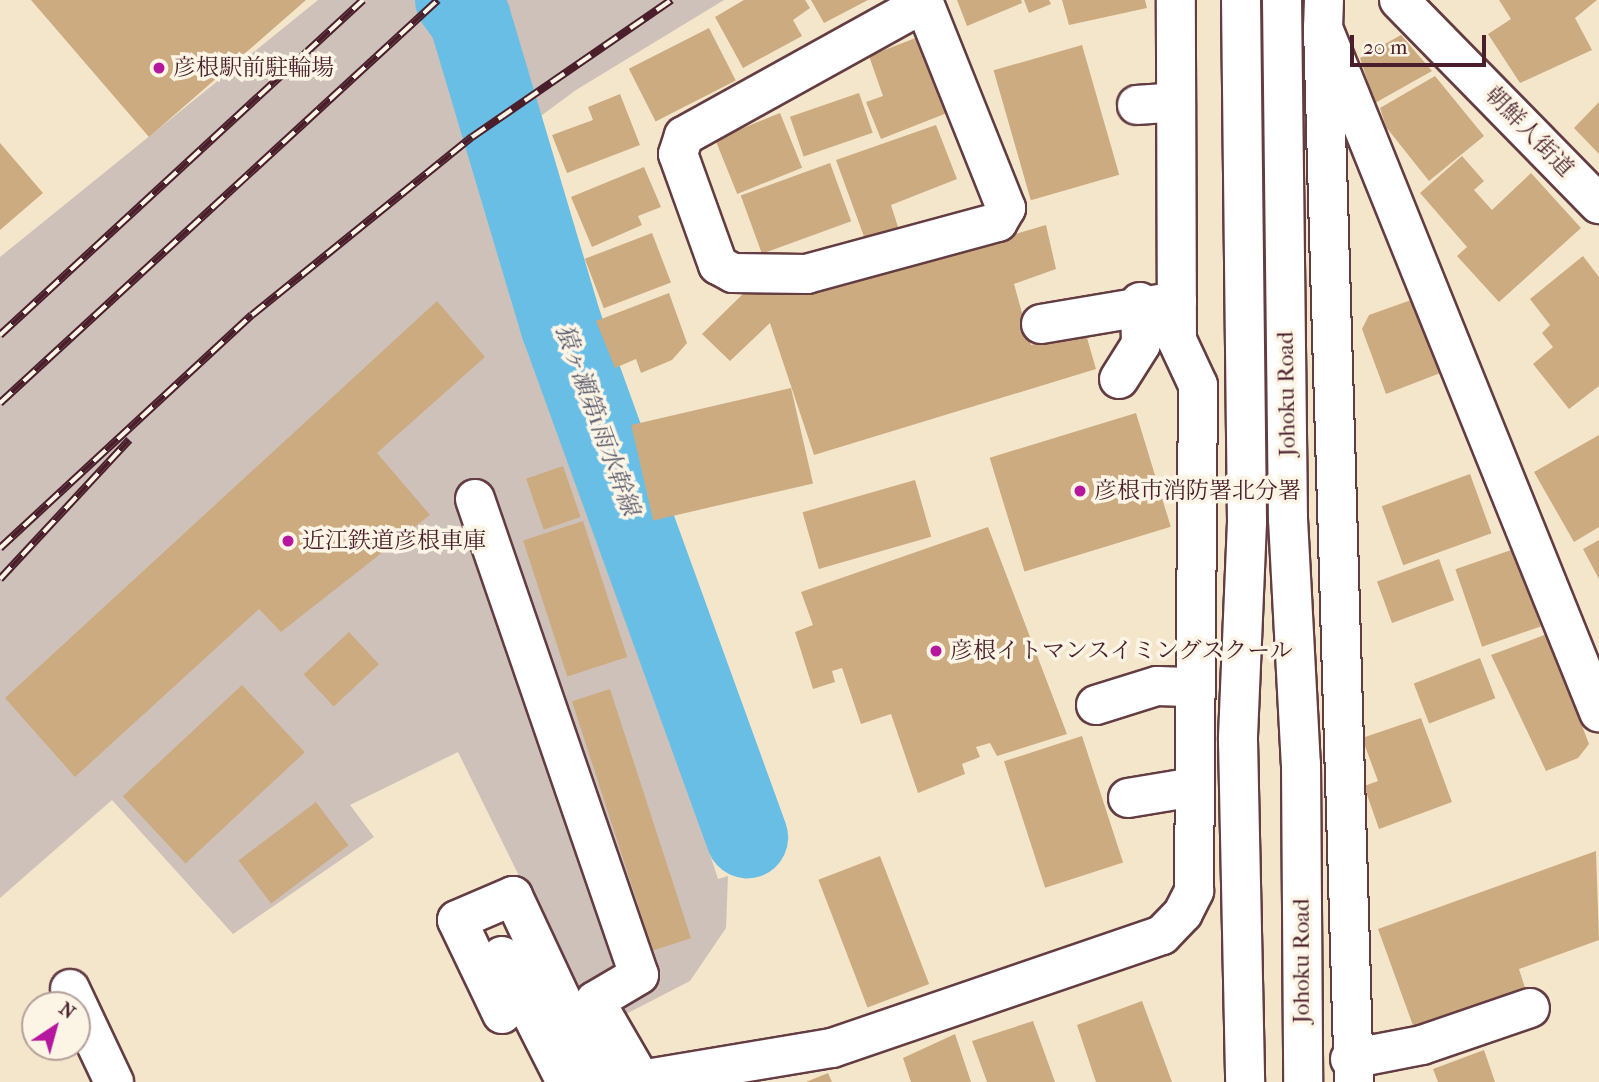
<!DOCTYPE html>
<html>
<head>
<meta charset="utf-8">
<style>
  body { margin:0 }
  #map { position:relative; width:1599px; height:1082px; overflow:hidden; background:#f4e6cb; font-family:"IM FELL French Canon","Noto Serif JP",serif }
  div>[style] { position:absolute }
  [style*='--x'] { left:calc(var(--x)*1px); top:calc(var(--y)*1px); width:calc(var(--w)*1px); rotate:calc(var(--a)*1deg) }
  .industrial>* { inset:0; background:#cec1ba }
  .river>* { height:82px; margin:-41px; padding:0 41px; transform-origin:41px; border-radius:41px; background:#69bee6 }
  .building>* { inset:0; background:#cdab80; transform-origin:0 0 }
  .roads { filter:drop-shadow(2px 0 #643d43) drop-shadow(-2px 0 #643d43) drop-shadow(0 2px #643d43) drop-shadow(0 -2px #643d43) }
  .minor>* { height:38px; margin:-19px; padding:0 19px; transform-origin:19px; border-radius:19px; background:#fff }
  .major>* { height:38px; margin:-19px; padding:0 19px; transform-origin:19px; border-radius:19px; background:#fff }
  .rail>* { height:8px; margin-top:-4px; transform-origin:0; background:repeating-linear-gradient(90deg,#fcf5e5 0 16px,#4a1f2b 0 32px); box-sizing:border-box; border-block:2px solid #4a1f2b }
  .dots>* { width:19px; height:19px; translate:-50% -50%; box-sizing:border-box; border:4px solid #fcf5e5; border-radius:50% }
  span { translate:-50% -50%; white-space:nowrap; text-align:center; line-height:1.15; -webkit-text-stroke:7px #fcf5e5; paint-order:stroke }
  .poi-label { font-size:23px; color:#4a1f2b }
  .left { translate:0 -50%; text-align:left }
  .street-label { font-size:23px; color:#4a1f2b }
  .water-label { font-size:24px; color:#55576c; font-style:italic }
  .north { position:absolute; left:21px; top:991px; width:70px; height:70px; box-sizing:border-box; background:#fcf5e5; border:2px solid #b59f9b; border-radius:50%; rotate:36deg; font-size:19px; font-weight:700; line-height:28px; text-align:center; color:#4a1f2b }
  .north::after { content:''; display:block; margin:auto; width:24px; height:32px; background:#b5179e; clip-path:polygon(50% 0,100% 100%,50% 72%,0 100%) }
  .scale { position:absolute; left:1350px; top:35px; width:136px; height:32px; box-sizing:border-box; border:4px solid #4a1f2b; border-top:0; padding-left:9px; font-size:21px; line-height:24px; white-space:nowrap; color:#4a1f2b; -webkit-text-stroke:5px #fcf5e5; paint-order:stroke }
</style>
</head>
<body>
<div id="map">
  <div class="industrial">
    <div style="clip-path:polygon(318px 0,724px 0,576px 90px,484px 158px,718px 879px,728px 876px,726px 928px,690px 981px,595px 1030px,458px 752px,350px 805px,374px 837px,233px 934px,112px 800px,0 898px,0 257px)"></div>
  </div>
  <div class="river">
    <div style="--x:456;--y:0;--w:24;--a:54"></div>
    <div style="--x:470;--y:19;--w:321;--a:73.4"></div>
    <div style="--x:562;--y:327;--w:543;--a:70.06"></div>
  </div>
  <div class="building">
    <div style="clip-path:polygon(31px 0,306px 0,149px 137px)"></div>
    <div style="clip-path:polygon(744px 0,805px 0,810px 8px,793px 20px,802px 36px,743px 68px,715px 17px)"></div>
    <div style="clip-path:polygon(811px 0,868px 0,824px 23px)"></div>
    <div style="clip-path:polygon(957px 0,1021px 0,1022px 3px,967px 26px)"></div>
    <div style="clip-path:polygon(1024px 0,1049px 0,1051px 4px,1029px 13px)"></div>
    <div style="clip-path:polygon(1062px 0,1145px 0,1147px 8px,1069px 25px)"></div>
    <div style="clip-path:polygon(1499px 0,1597px 0,1575px 18px,1592px 50px,1520px 83px,1488px 34px,1511px 19px)"></div>
    <div style="left:709px;top:28px;width:59px;height:90px;rotate:63deg"></div>
    <div style="clip-path:polygon(1401px 35px,1432px 71px,1375px 103px,1360px 58px)"></div>
    <div style="clip-path:polygon(918px 37px,947px 113px,881px 139px,866px 102px,883px 96px,869px 56px)"></div>
    <div style="left:1082px;top:45px;width:135px;height:92px;rotate:74deg"></div>
    <div style="clip-path:polygon(1435px 76px,1484px 136px,1429px 181px,1386px 127px,1380px 108px)"></div>
    <div style="left:859px;top:93px;width:42px;height:73px;rotate:71deg"></div>
    <div style="clip-path:polygon(620px 94px,640px 145px,567px 173px,552px 135px,593px 120px,588px 107px)"></div>
    <div style="clip-path:polygon(1599px 102px,1599px 154px,1574px 128px)"></div>
    <div style="left:780px;top:113px;width:59px;height:70px;rotate:68deg"></div>
    <div style="clip-path:polygon(936px 125px,957px 179px,891px 205px,899px 230px,866px 242px,836px 160px)"></div>
    <div style="clip-path:polygon(0 143px,43px 193px,0 230px)"></div>
    <div style="clip-path:polygon(1462px 156px,1484px 181px,1474px 190px,1492px 210px,1531px 173px,1581px 228px,1499px 302px,1457px 256px,1467px 247px,1420px 193px)"></div>
    <div style="left:830px;top:163px;width:62px;height:95px;rotate:70deg"></div>
    <div style="clip-path:polygon(644px 167px,661px 207px,638px 216px,642px 225px,592px 247px,571px 197px)"></div>
    <div style="clip-path:polygon(1046px 225px,1056px 269px,1014px 284px,1031px 345px,1085px 331px,1096px 369px,814px 455px,770px 323px,730px 361px,702px 334px,749px 288px,824px 290px)"></div>
    <div style="left:652px;top:233px;width:53px;height:72px;rotate:69deg"></div>
    <div style="clip-path:polygon(1583px 256px,1599px 277px,1599px 386px,1569px 409px,1533px 364px,1553px 347px,1542px 333px,1550px 325px,1530px 299px)"></div>
    <div style="clip-path:polygon(669px 293px,687px 343px,672px 360px,641px 373px,636px 359px,615px 368px,596px 321px)"></div>
    <div style="clip-path:polygon(1414px 299px,1443px 372px,1386px 394px,1362px 329px,1369px 315px)"></div>
    <div style="clip-path:polygon(437px 301px,485px 357px,377px 453px,430px 515px,281px 632px,259px 609px,75px 777px,5px 698px)"></div>
    <div style="left:791px;top:388px;width:98px;height:164px;rotate:77deg"></div>
    <div style="left:1136px;top:413px;width:119px;height:153px;rotate:73deg"></div>
    <div style="clip-path:polygon(1599px 435px,1599px 527px,1574px 542px,1534px 472px)"></div>
    <div style="left:563px;top:466px;width:54px;height:39px;rotate:71deg"></div>
    <div style="left:1470px;top:474px;width:63px;height:94px;rotate:70deg"></div>
    <div style="left:915px;top:480px;width:59px;height:117px;rotate:74deg"></div>
    <div style="left:583px;top:521px;width:143px;height:63px;rotate:72deg"></div>
    <div style="clip-path:polygon(988px 527px,1067px 734px,997px 756px,990px 743px,976px 747px,980px 757px,962px 764px,965px 774px,918px 793px,891px 714px,861px 724px,842px 668px,832px 671px,835px 682px,813px 689px,795px 632px,813px 625px,801px 592px)"></div>
    <div style="clip-path:polygon(1599px 540px,1599px 579px,1583px 549px)"></div>
    <div style="left:1514px;top:549px;width:82px;height:62px;rotate:71deg"></div>
    <div style="left:1439px;top:559px;width:44px;height:66px;rotate:70deg"></div>
    <div style="left:349px;top:632px;width:44px;height:62px;rotate:47deg"></div>
    <div style="clip-path:polygon(1547px 634px,1589px 744px,1578px 758px,1546px 771px,1491px 655px)"></div>
    <div style="left:1480px;top:658px;width:43px;height:71px;rotate:69deg"></div>
    <div style="left:242px;top:685px;width:92px;height:163px;rotate:47deg"></div>
    <div style="left:610px;top:689px;width:262px;height:40px;rotate:72deg"></div>
    <div style="clip-path:polygon(1421px 718px,1452px 802px,1379px 829px,1364px 786px,1378px 781px,1362px 738px)"></div>
    <div style="left:1082px;top:736px;width:133px;height:82px;rotate:72deg"></div>
    <div style="left:316px;top:802px;width:54px;height:97px;rotate:53deg"></div>
    <div style="clip-path:polygon(1596px 851px,1599px 940px,1519px 969px,1526px 991px,1415px 1031px,1378px 929px)"></div>
    <div style="left:880px;top:856px;width:137px;height:66px;rotate:69deg"></div>
    <div style="clip-path:polygon(1142px 1001px,1172px 1082px,1096px 1082px,1077px 1025px)"></div>
    <div style="clip-path:polygon(1033px 1021px,1055px 1082px,987px 1082px,972px 1041px)"></div>
    <div style="clip-path:polygon(955px 1034px,971px 1082px,911px 1082px,903px 1058px)"></div>
    <div style="clip-path:polygon(1484px 1050px,1495px 1082px,1438px 1082px,1433px 1069px)"></div>
    <div style="clip-path:polygon(828px 1073px,832px 1082px,806px 1082px)"></div>
  </div>
  <div class="roads">
    <div class="minor">
      <div style="--x:923;--y:0;--w:3;--a:72"></div>
      <div style="--x:924;--y:3;--w:221;--a:68.2"></div>
      <div style="--x:1006;--y:208;--w:16;--a:120"></div>
      <div style="--x:998;--y:222;--w:198;--a:164.8"></div>
      <div style="--x:807;--y:274;--w:74;--a:-179.2"></div>
      <div style="--x:733;--y:273;--w:17;--a:-152"></div>
      <div style="--x:718;--y:265;--w:118;--a:-109.8"></div>
      <div style="--x:678;--y:154;--w:19;--a:-72"></div>
      <div style="--x:684;--y:136;--w:274;--a:-29"></div>
      <div style="--x:1324;--y:0;--w:28;--a:92"></div>
      <div style="--x:1323;--y:28;--w:738;--a:68.03"></div>
      <div style="--x:1399;--y:0;--w:286;--a:45.6"></div>
      <div style="--x:1323;--y:28;--w:1054;--a:88.32"></div>
      <div style="--x:1137;--y:105;--w:39;--a:-4"></div>
      <div style="--x:1041;--y:324;--w:138;--a:-9.6"></div>
      <div style="--x:1119;--y:379;--w:41;--a:-57.8"></div>
      <div style="--x:1141;--y:344;--w:42;--a:-91.4"></div>
      <div style="--x:475;--y:499;--w:503;--a:70.99"></div>
      <div style="--x:639;--y:975;--w:51;--a:149.4"></div>
      <div style="--x:595;--y:1001;--w:88;--a:59.9"></div>
      <div style="--x:1096;--y:705;--w:64;--a:-17.3"></div>
      <div style="--x:1157;--y:686;--w:38;--a:2"></div>
      <div style="--x:1128;--y:798;--w:67;--a:-9.5"></div>
      <div style="--x:502;--y:956;--w:141;--a:63.1"></div>
      <div style="--x:70;--y:989;--w:103;--a:64.7"></div>
      <div style="--x:502;--y:1014;--w:104;--a:-115.6"></div>
      <div style="--x:457;--y:920;--w:61;--a:-23.2"></div>
      <div style="--x:513;--y:896;--w:205;--a:64.9"></div>
      <div style="--x:1350;--y:1059;--w:73;--a:-11"></div>
      <div style="--x:1422;--y:1045;--w:114;--a:-18.9"></div>
      <div style="--x:628;--y:1082;--w:207;--a:-9.5"></div>
      <div style="--x:832;--y:1048;--w:349;--a:-18.9"></div>
      <div style="--x:1162;--y:935;--w:30;--a:-46"></div>
      <div style="--x:1183;--y:913;--w:25;--a:-63"></div>
      <div style="--x:1194;--y:891;--w:506;--a:-89.55"></div>
      <div style="--x:1198;--y:385;--w:50;--a:-115"></div>
      <div style="--x:1177;--y:340;--w:340;--a:-90.2"></div>
    </div>
    <div class="major">
      <div style="--x:1241;--y:0;--w:522;--a:89.34"></div>
      <div style="--x:1247;--y:522;--w:218;--a:92.4"></div>
      <div style="--x:1238;--y:740;--w:342;--a:88.8"></div>
      <div style="--x:1282;--y:0;--w:519;--a:89.34"></div>
      <div style="--x:1288;--y:519;--w:245;--a:87"></div>
      <div style="--x:1301;--y:764;--w:318;--a:89.6"></div>
    </div>
  </div>
  <div class="rail">
    <div style="--x:0;--y:335;--w:494;--a:-42.7"></div>
    <div style="--x:0;--y:403;--w:595;--a:-42.62"></div>
    <div style="--x:0;--y:548;--w:343;--a:-42.8"></div>
    <div style="--x:252;--y:315;--w:283;--a:-39"></div>
    <div style="--x:472;--y:137;--w:242;--a:-34.5"></div>
    <div style="--x:0;--y:579;--w:190;--a:-47.1"></div>
  </div>
  <div class="dots">
    <div style="left:159px;top:68px;background:#b5179e"></div>
    <div style="left:1080px;top:491px;background:#b5179e"></div>
    <div style="left:288px;top:541px;background:#b5179e"></div>
    <div style="left:936px;top:651px;background:#b5179e"></div>
  </div>
  <div class="poi-label">
    <span class="left" style="left:173px;top:68px">彦根駅前駐輪場</span>
    <span class="left" style="left:1094px;top:491px">彦根市消防署北分署</span>
    <span class="left" style="left:302px;top:541px">近江鉄道彦根車庫</span>
    <span class="left" style="left:950px;top:651px">彦根イトマンスイミングスクール</span>
  </div>
  <div class="street-label">
    <span style="left:1529px;top:132px;rotate:46deg">朝鮮人街道</span>
    <span style="left:1287px;top:394px;rotate:-91deg">Johoku Road</span>
    <span style="left:1302px;top:961px;rotate:-90deg">Johoku Road</span>
  </div>
  <div class="water-label">
    <span style="left:597px;top:420px;rotate:70deg">猿ヶ瀬第1雨水幹線</span>
  </div>
  <div class="north">N</div>
  <div class="scale">20 m</div>
</div>
</body>
</html>
